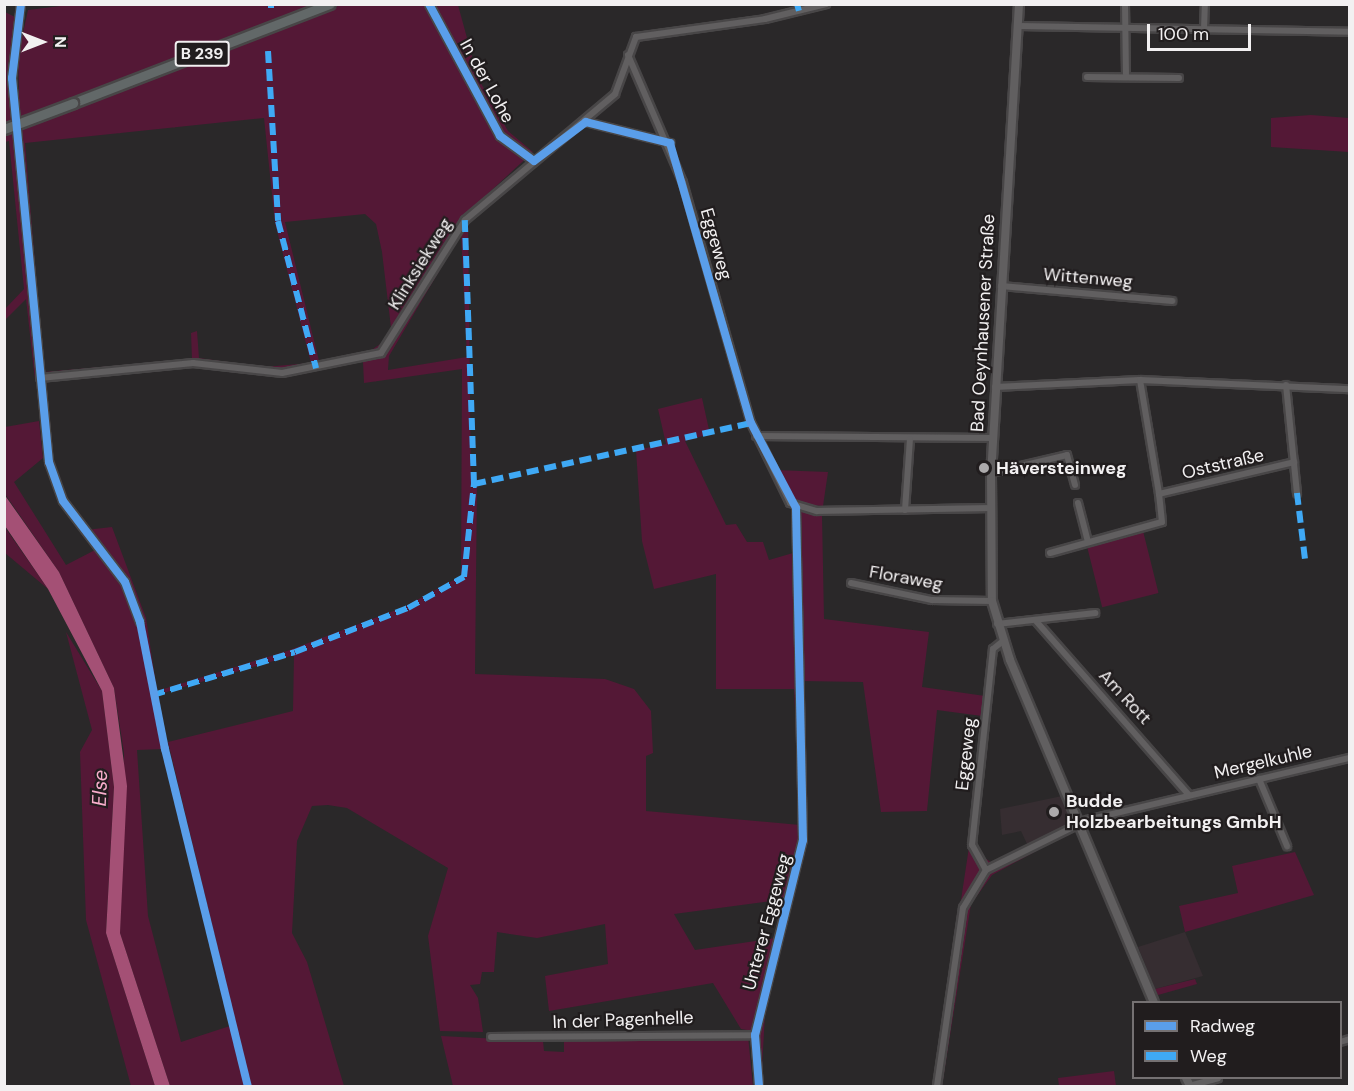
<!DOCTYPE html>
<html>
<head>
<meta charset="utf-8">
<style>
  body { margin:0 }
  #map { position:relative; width:1354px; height:1091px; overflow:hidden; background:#2a2829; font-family:"DM Sans",sans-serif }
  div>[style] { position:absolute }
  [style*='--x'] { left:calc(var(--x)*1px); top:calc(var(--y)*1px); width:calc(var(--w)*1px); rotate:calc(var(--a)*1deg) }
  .built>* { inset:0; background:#362d31 }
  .green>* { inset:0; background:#541836; transform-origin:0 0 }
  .water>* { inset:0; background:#a45075 }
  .roads { filter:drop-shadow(2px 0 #484647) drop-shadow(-2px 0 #484647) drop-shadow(0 2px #484647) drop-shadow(0 -2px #484647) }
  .minor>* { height:6px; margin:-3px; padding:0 3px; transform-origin:3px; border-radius:3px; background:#615f60 }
  .secondary>* { height:8px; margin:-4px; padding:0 4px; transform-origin:4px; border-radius:4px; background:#615f60 }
  .primary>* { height:9px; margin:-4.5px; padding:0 4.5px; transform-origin:4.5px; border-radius:4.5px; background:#626868 }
  .bridges { filter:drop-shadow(2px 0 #484647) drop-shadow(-2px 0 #484647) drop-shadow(0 2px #484647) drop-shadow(0 -2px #484647) }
  .primary-bridge>* { height:9px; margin:-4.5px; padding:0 4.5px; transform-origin:4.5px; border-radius:4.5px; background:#626868 }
  .quiet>* { height:6px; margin-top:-3px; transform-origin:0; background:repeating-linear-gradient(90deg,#3fa9f5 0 12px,transparent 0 18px) }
  .cycleway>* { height:8px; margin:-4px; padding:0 4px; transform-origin:4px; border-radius:4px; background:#5a9eea }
  .dots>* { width:16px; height:16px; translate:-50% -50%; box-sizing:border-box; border:3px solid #211d1e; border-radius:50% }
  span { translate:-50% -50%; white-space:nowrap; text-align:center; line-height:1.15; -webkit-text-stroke:4.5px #211d1e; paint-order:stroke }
  .shield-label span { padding:2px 4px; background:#211d1e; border:2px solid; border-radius:4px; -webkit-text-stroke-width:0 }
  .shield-label { font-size:16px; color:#f2f0f1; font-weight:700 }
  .street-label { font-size:18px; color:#f2f0f1 }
  .poi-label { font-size:18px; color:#f2f0f1; font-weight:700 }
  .left { translate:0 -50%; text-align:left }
  .water-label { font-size:20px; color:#f9aecc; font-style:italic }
  .frame { position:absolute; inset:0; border:6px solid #f2f0f1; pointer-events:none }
  .legend { position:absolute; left:1132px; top:1001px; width:210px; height:78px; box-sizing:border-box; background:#211d1e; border:2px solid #757172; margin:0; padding:8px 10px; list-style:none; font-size:18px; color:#f2f0f1 }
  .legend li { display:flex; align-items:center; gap:12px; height:30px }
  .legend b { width:30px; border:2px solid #757172 }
  .north { position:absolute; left:12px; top:12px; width:60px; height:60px; -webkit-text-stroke:4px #211d1e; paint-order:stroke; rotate:90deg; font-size:16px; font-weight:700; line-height:24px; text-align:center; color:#f2f0f1 }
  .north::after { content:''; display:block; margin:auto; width:21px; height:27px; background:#f2f0f1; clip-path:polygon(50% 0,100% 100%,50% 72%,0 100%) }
  .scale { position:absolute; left:1147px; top:24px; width:104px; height:27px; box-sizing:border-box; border:3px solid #f2f0f1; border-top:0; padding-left:8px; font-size:18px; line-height:21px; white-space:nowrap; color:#f2f0f1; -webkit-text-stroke:4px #211d1e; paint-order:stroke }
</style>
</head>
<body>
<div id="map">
  <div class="built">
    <div style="clip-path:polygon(1062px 796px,1072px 824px,1028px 846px,1021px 831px,1002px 835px,1000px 809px)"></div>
    <div style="clip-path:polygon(1185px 932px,1203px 976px,1155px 989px,1138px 947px)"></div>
  </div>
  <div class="green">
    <div style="clip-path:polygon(evenodd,77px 4px,458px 5px,478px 78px,508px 131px,533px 152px,468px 212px,471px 488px,477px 485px,475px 674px,605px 679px,634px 689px,651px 711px,653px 753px,646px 756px,646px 811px,800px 825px,794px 689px,716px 689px,716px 574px,654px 589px,642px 541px,636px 450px,666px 444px,658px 409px,702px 398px,710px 434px,685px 441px,726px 525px,736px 524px,747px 542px,763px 542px,769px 560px,793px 553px,791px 510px,822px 515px,824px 619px,929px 632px,922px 687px,985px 696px,982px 716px,937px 710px,927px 811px,881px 812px,863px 682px,801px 681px,805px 844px,766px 996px,761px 1086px,756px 1086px,753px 1031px,741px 1029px,713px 983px,549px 1011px,545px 976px,608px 964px,605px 924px,537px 938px,497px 932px,494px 972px,482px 972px,480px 984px,470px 985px,478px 998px,483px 1032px,440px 1031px,428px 936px,448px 868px,347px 808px,328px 805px,312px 806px,297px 841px,292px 933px,307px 962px,344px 1086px,251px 1086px,248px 1072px,246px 1086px,170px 1086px,120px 933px,124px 753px,114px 688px,59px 572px,5px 494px,5px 427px,39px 421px,43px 458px,14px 482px,66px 565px,97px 549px,105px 554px,86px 530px,112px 527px,146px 618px,157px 691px,287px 651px,404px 607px,461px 576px,462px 369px,364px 383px,363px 362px,375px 358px,373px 349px,392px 336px,382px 252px,376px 224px,365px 214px,285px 222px,321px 369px,262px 375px,193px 365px,35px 380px,26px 299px,5px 320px,5px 309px,24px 289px,9px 141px,5px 142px,5px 12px,15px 17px,8px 67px,12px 96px,19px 93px,18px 56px,28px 10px,77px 4px,264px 118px,275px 223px,311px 363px,264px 367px,199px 358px,197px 331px,191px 333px,192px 359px,44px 372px,25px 143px,264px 118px,77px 4px,461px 234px,467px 357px,388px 370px,389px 356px,461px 234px,77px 4px,294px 655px,293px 711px,168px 742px,236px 1024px,181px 1042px,148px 916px,137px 750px,163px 749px,153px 696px,294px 655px,77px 4px,786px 899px,775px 938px,695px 950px,674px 914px,786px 899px)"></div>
    <div style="clip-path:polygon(1311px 115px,1349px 118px,1349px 152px,1271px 147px,1271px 118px)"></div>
    <div style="clip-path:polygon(775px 470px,828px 472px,823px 506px,794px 504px)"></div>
    <div style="clip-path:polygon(4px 526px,48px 589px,5px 553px)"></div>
    <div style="left:1143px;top:531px;width:64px;height:58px;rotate:76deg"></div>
    <div style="clip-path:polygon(66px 632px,102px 691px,114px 787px,106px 933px,155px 1086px,131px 1086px,86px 920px,80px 752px,92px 730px)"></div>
    <div style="clip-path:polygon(1035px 842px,1038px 850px,992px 875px,971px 904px,942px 1086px,933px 1086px,969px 847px,992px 863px)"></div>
    <div style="clip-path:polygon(1295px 852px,1314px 895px,1185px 932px,1179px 906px,1238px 893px,1232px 866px)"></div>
    <div style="clip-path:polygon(1195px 979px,1197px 984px,1158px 995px,1155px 989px)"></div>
    <div style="clip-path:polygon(441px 1036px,543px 1041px,544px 1051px,564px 1052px,564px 1041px,748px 1036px,753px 1086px,453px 1086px)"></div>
    <div style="clip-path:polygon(1114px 1071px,1116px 1086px,1059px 1086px,1058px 1078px)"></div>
  </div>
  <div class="water">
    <div style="clip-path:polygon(4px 494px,59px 572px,114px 688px,127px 786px,120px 933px,170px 1086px,155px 1086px,106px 933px,114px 787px,102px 691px,48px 589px,5px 526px)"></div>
  </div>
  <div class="roads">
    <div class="minor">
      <div style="--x:21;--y:4;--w:75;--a:96.9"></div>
      <div style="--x:12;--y:78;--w:386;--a:84.5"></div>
      <div style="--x:49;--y:462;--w:41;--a:70.3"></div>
      <div style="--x:63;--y:501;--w:102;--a:52.6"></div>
      <div style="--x:125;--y:582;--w:43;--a:69.4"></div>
      <div style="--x:429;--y:4;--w:150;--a:61.7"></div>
      <div style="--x:500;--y:136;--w:42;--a:36.3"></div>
      <div style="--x:1125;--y:4;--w:70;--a:89.2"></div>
      <div style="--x:1019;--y:26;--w:331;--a:1"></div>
      <div style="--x:1204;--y:29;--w:25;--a:-88"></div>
      <div style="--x:628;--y:55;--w:139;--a:66.7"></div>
      <div style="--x:683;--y:183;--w:249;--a:74.2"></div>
      <div style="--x:751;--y:423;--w:89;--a:64"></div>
      <div style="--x:790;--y:503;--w:28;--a:17"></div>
      <div style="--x:817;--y:511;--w:173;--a:-1"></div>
      <div style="--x:1087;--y:77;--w:92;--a:0.6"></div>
      <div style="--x:586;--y:122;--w:87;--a:14"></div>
      <div style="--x:1001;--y:286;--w:172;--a:5"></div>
      <div style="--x:40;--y:378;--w:154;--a:-5.6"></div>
      <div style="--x:193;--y:363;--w:90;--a:6.4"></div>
      <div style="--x:282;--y:373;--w:101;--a:-11.4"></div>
      <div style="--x:381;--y:353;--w:157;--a:-57.7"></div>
      <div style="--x:465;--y:220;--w:196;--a:-40"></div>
      <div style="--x:615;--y:94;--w:61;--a:-69.8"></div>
      <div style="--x:636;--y:37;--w:130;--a:-7.9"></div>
      <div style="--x:765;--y:19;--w:63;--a:-13.8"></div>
      <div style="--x:1140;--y:380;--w:116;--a:80.5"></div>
      <div style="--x:1286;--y:385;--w:109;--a:84.2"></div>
      <div style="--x:995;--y:387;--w:145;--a:-2.8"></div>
      <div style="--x:1140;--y:380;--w:210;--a:2.5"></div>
      <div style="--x:756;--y:436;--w:237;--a:0.5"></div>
      <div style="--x:991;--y:473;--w:78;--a:-13.3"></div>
      <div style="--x:1067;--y:455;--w:31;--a:75"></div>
      <div style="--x:1078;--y:503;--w:40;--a:75.6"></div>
      <div style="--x:905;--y:510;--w:71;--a:-86"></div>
      <div style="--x:1050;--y:553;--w:116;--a:-15.5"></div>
      <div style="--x:1162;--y:522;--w:28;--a:-96"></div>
      <div style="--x:1159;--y:494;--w:139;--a:-13.3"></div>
      <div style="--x:851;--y:583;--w:83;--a:11.9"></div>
      <div style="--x:932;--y:600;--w:60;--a:1"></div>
      <div style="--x:1036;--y:621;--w:232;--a:48.7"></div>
      <div style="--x:997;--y:624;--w:99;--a:-6.4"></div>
      <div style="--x:1259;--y:779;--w:73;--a:67.3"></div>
      <div style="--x:986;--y:870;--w:29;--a:-119"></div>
      <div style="--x:972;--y:845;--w:197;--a:-83.9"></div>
      <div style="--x:993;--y:649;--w:11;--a:-38"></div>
      <div style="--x:491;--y:1037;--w:264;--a:-0.4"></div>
      <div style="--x:1340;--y:1042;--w:10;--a:-17"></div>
      <div style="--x:759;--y:1086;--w:51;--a:-94.5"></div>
      <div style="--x:755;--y:1035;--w:201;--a:-76.2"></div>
      <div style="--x:803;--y:840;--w:332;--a:-91.2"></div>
      <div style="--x:937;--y:1086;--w:180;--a:-81.7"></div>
      <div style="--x:963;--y:908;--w:44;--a:-58.8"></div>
      <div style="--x:986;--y:870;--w:113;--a:-26.3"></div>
      <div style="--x:1087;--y:820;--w:270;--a:-13.3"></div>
      <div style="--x:1189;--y:1086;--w:30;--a:-15"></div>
    </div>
    <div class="secondary">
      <div style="--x:1019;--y:4;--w:470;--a:93.4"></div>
      <div style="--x:991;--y:473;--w:128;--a:89.6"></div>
      <div style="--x:992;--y:601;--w:62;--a:73"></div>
      <div style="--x:1010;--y:660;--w:371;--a:67.2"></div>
      <div style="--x:1186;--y:1078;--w:9;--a:63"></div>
    </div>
    <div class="primary">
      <div style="--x:73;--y:103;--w:275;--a:-21.1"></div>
    </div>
  </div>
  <div class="bridges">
    <div class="primary-bridge">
      <div style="--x:4;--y:129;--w:74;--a:-20.6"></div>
    </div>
  </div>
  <div class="quiet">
    <div style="--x:797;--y:4;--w:7;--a:74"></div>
    <div style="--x:271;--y:8;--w:4;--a:-90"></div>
    <div style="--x:268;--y:51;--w:170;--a:86.6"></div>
    <div style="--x:278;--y:221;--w:152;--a:75.5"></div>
    <div style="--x:474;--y:484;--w:284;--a:-12.4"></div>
    <div style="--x:1297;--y:493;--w:66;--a:83.1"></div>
    <div style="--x:153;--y:695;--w:148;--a:-16.8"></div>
    <div style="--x:295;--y:652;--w:121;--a:-21.3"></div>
    <div style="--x:408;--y:608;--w:64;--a:-29"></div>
    <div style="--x:464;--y:577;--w:94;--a:-83.9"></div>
    <div style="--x:474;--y:484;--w:264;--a:-92"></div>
  </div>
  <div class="cycleway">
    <div style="--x:21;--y:4;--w:75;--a:96.9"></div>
    <div style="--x:12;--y:78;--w:386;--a:84.5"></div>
    <div style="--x:49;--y:462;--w:41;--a:70.3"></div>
    <div style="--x:63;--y:501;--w:102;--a:52.6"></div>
    <div style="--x:125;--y:582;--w:43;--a:69.4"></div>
    <div style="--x:140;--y:622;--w:129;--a:78.9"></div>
    <div style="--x:165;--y:749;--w:347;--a:76.2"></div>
    <div style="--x:429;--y:4;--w:150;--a:61.7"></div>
    <div style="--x:500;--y:136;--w:42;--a:36.3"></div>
    <div style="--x:534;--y:161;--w:65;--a:-36.9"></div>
    <div style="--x:586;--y:122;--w:87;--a:14"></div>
    <div style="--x:670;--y:143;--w:291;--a:73.9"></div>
    <div style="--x:751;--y:423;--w:96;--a:62.1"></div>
    <div style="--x:796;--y:508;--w:332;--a:88.8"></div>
    <div style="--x:803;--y:840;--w:201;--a:103.8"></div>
    <div style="--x:755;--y:1035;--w:51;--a:85.5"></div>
  </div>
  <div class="dots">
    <div style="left:984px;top:468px;background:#acaaab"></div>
    <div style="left:1054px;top:812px;background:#acaaab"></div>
  </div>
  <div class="shield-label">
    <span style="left:202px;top:54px">B 239</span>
  </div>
  <div class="street-label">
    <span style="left:487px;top:81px;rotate:61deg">In der Lohe</span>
    <span style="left:716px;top:244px;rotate:74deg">Eggeweg</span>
    <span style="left:420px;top:264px;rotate:-58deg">Klinksiekweg</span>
    <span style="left:1088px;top:278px;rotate:5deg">Wittenweg</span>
    <span style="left:983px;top:323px;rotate:-87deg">Bad Oeynhausener Straße</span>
    <span style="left:1223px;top:464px;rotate:-13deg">Oststraße</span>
    <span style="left:906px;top:578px;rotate:10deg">Floraweg</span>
    <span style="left:1125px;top:697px;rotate:47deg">Am Rott</span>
    <span style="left:966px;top:754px;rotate:-84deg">Eggeweg</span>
    <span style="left:1263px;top:762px;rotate:-13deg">Mergelkuhle</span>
    <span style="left:767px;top:922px;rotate:-75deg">Unterer Eggeweg</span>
    <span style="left:623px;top:1020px;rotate:-2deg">In der Pagenhelle</span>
  </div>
  <div class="poi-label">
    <span class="left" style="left:996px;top:468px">Häversteinweg</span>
    <span class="left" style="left:1066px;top:812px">Budde<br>Holzbearbeitungs GmbH</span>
  </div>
  <div class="water-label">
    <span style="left:100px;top:788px;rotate:-88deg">Else</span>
  </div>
  <div class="frame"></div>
  <ul class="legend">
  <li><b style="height:8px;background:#5a9eea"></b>Radweg</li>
  <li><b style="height:8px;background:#3fa9f5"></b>Weg</li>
  </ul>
  <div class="north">N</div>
  <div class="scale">100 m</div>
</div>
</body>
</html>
